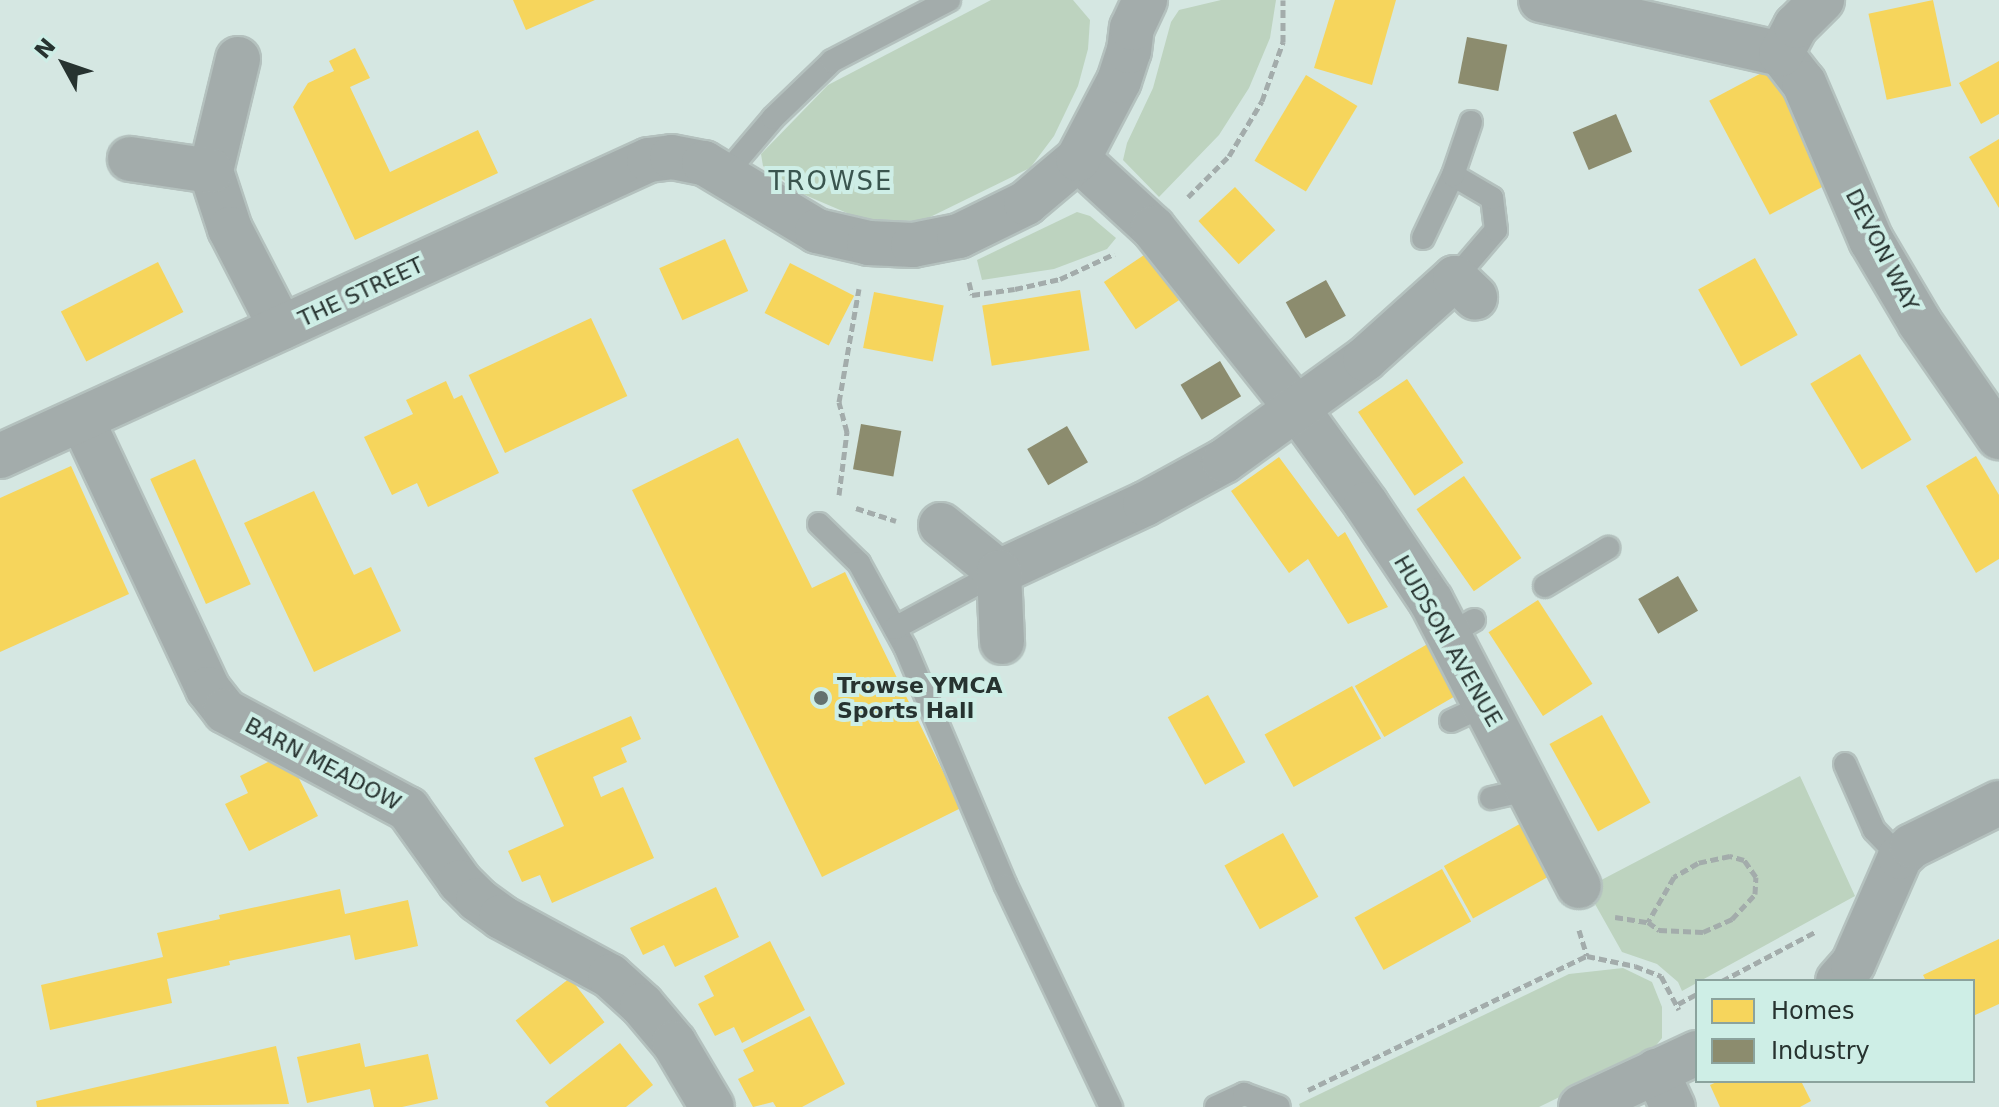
<!DOCTYPE html>
<html>
<head>
<meta charset="utf-8">
<style>
  body { margin:0 }
  #map { position:relative; width:1999px; height:1107px; overflow:hidden; background:#d5e7e2; font-family:"DejaVu Sans",sans-serif }
  div>[style] { position:absolute }
  [style*='--x'] { left:calc(var(--x)*1px); top:calc(var(--y)*1px); width:calc(var(--w)*1px); rotate:calc(var(--a)*1deg) }
  .green>* { inset:0; background:#bdd3bf }
  .homes>* { inset:0; background:#f6d55c; transform-origin:0 0 }
  .industry>* { inset:0; background:#8c8c6e; transform-origin:0 0 }
  .path>* { height:5px; margin-top:-2.5px; transform-origin:0; background:repeating-linear-gradient(90deg,#a3acab 0 8px,transparent 0 12px) }
  .roads { filter:drop-shadow(2px 0 #b4c1be) drop-shadow(-2px 0 #b4c1be) drop-shadow(0 2px #b4c1be) drop-shadow(0 -2px #b4c1be) }
  .service>* { height:22px; margin:-11px; padding:0 11px; transform-origin:11px; border-radius:11px; background:#a3acab }
  .minor>* { height:44px; margin:-22px; padding:0 22px; transform-origin:22px; border-radius:22px; background:#a3acab }
  .dots>* { width:22px; height:22px; translate:-50% -50%; box-sizing:border-box; border:4px solid #ceeee6; border-radius:50% }
  span { translate:-50% -50%; white-space:nowrap; text-align:center; line-height:1.15; -webkit-text-stroke:8px #ceeee6; paint-order:stroke }
  .street-label { font-size:22px; color:#273330 }
  .poi-label { font-size:22px; color:#273330; font-weight:700 }
  .left { translate:0 -50%; text-align:left }
  .quarter-label { font-size:26px; color:#3a554f; letter-spacing:2px }
  .legend { position:absolute; left:1695px; top:979px; width:280px; height:104px; box-sizing:border-box; background:#ceeee6; border:2px solid #8ba39d; margin:0; padding:10px 14px; list-style:none; font-size:24px; color:#273330 }
  .legend li { display:flex; align-items:center; gap:16px; height:40px }
  .legend b { width:40px; border:2px solid #8ba39d }
  .north { position:absolute; left:24px; top:24px; width:80px; height:80px; -webkit-text-stroke:6px #ceeee6; paint-order:stroke; rotate:310deg; font-size:22px; font-weight:700; line-height:32px; text-align:center; color:#273330 }
  .north::after { content:''; display:block; margin:auto; width:28px; height:36px; background:#273330; clip-path:polygon(50% 0,100% 100%,50% 72%,0 100%) }
</style>
</head>
<body>
<div id="map">
  <div class="green">
    <div style="clip-path:polygon(991px 0,1073px 0,1090px 20px,1088px 49px,1078px 86px,1054px 136px,1030px 168px,922px 221px,861px 219px,805px 195px,763px 166px,761px 154px,828px 85px)"></div>
    <div style="clip-path:polygon(1221px 0,1276px 0,1270px 38px,1249px 88px,1219px 135px,1159px 197px,1123px 160px,1127px 143px,1153px 88px,1171px 22px,1179px 10px)"></div>
    <div style="clip-path:polygon(1077px 212px,1090px 216px,1116px 238px,1107px 249px,1054px 269px,982px 280px,977px 260px)"></div>
    <div style="clip-path:polygon(1800px 776px,1855px 896px,1682px 991px,1678px 982px,1657px 964px,1622px 952px,1586px 888px)"></div>
    <div style="clip-path:polygon(1623px 968px,1652px 982px,1662px 1007px,1662px 1038px,1650px 1053px,1539px 1107px,1300px 1107px,1299px 1104px,1569px 974px)"></div>
  </div>
  <div class="homes">
    <div style="clip-path:polygon(513px 0,595px 0,526px 30px)"></div>
    <div style="clip-path:polygon(1335px 0,1396px 0,1372px 85px,1314px 68px)"></div>
    <div style="left:1933px;top:0;width:88px;height:66px;rotate:78deg"></div>
    <div style="clip-path:polygon(355px 48px,370px 78px,350px 87px,390px 172px,478px 130px,498px 173px,355px 240px,293px 107px,308px 83px,334px 71px,329px 61px)"></div>
    <div style="clip-path:polygon(1999px 61px,1999px 114px,1981px 124px,1959px 83px)"></div>
    <div style="left:1771px;top:68px;width:129px;height:70px;rotate:62deg"></div>
    <div style="left:1306px;top:75px;width:60px;height:100px;rotate:31deg"></div>
    <div style="clip-path:polygon(1999px 139px,1999px 208px,1969px 157px)"></div>
    <div style="left:1235px;top:187px;width:59px;height:50px;rotate:47deg"></div>
    <div style="left:725px;top:239px;width:57px;height:72px;rotate:66deg"></div>
    <div style="left:1147px;top:253px;width:57px;height:52px;rotate:56deg"></div>
    <div style="left:1755px;top:258px;width:88px;height:65px;rotate:61deg"></div>
    <div style="left:158px;top:262px;width:56px;height:109px;rotate:63deg"></div>
    <div style="left:790px;top:263px;width:72px;height:56px;rotate:27deg"></div>
    <div style="left:1080px;top:290px;width:61px;height:99px;rotate:81deg"></div>
    <div style="left:874px;top:292px;width:71px;height:57px;rotate:11deg"></div>
    <div style="left:591px;top:318px;width:86px;height:135px;rotate:65deg"></div>
    <div style="left:1860px;top:354px;width:100px;height:58px;rotate:59deg"></div>
    <div style="left:1407px;top:379px;width:101px;height:59px;rotate:56deg"></div>
    <div style="clip-path:polygon(446px 381px,454px 399px,462px 395px,499px 473px,428px 507px,417px 483px,392px 495px,364px 437px,413px 414px,406px 400px)"></div>
    <div style="clip-path:polygon(738px 438px,812px 588px,845px 572px,961px 808px,822px 877px,632px 490px)"></div>
    <div style="clip-path:polygon(1976px 456px,1999px 495px,1999px 559px,1976px 573px,1926px 486px)"></div>
    <div style="clip-path:polygon(1279px 457px,1338px 537px,1345px 532px,1388px 607px,1348px 624px,1308px 559px,1289px 573px,1231px 491px)"></div>
    <div style="left:195px;top:459px;width:137px;height:49px;rotate:66deg"></div>
    <div style="clip-path:polygon(71px 466px,129px 594px,0 652px,0 498px)"></div>
    <div style="left:1464px;top:476px;width:100px;height:58px;rotate:55deg"></div>
    <div style="clip-path:polygon(314px 491px,354px 575px,371px 567px,401px 631px,314px 672px,244px 523px)"></div>
    <div style="left:1538px;top:600px;width:100px;height:59px;rotate:57deg"></div>
    <div style="left:1438px;top:638px;width:59px;height:96px;rotate:60deg"></div>
    <div style="left:1352px;top:686px;width:60px;height:100px;rotate:61deg"></div>
    <div style="left:1208px;top:695px;width:77px;height:46px;rotate:61deg"></div>
    <div style="left:1602px;top:715px;width:100px;height:60px;rotate:61deg"></div>
    <div style="clip-path:polygon(631px 716px,641px 739px,621px 748px,627px 762px,593px 777px,601px 797px,623px 787px,654px 858px,552px 903px,540px 875px,522px 882px,508px 851px,564px 826px,534px 758px)"></div>
    <div style="clip-path:polygon(286px 753px,318px 816px,249px 851px,225px 804px,248px 793px,240px 776px)"></div>
    <div style="left:1527px;top:820px;width:60px;height:95px;rotate:61deg"></div>
    <div style="left:1283px;top:833px;width:73px;height:67px;rotate:61deg"></div>
    <div style="left:1442px;top:869px;width:60px;height:100px;rotate:61deg"></div>
    <div style="clip-path:polygon(716px 887px,739px 937px,675px 967px,664px 945px,643px 955px,630px 928px)"></div>
    <div style="clip-path:polygon(340px 889px,345px 914px,408px 900px,418px 946px,355px 960px,350px 935px,229px 961px,230px 965px,167px 979px,172px 1003px,50px 1030px,41px 985px,163px 957px,157px 933px,220px 919px,219px 915px)"></div>
    <div style="clip-path:polygon(1999px 939px,1999px 1004px,1973px 1016px,1973px 981px,1926px 981px,1923px 975px)"></div>
    <div style="clip-path:polygon(770px 941px,805px 1010px,742px 1043px,734px 1027px,715px 1036px,698px 1004px,714px 996px,704px 976px)"></div>
    <div style="left:570px;top:978px;width:56px;height:69px;rotate:52deg"></div>
    <div style="clip-path:polygon(810px 1016px,845px 1084px,802px 1107px,776px 1107px,773px 1102px,753px 1107px,738px 1079px,754px 1071px,743px 1050px)"></div>
    <div style="clip-path:polygon(360px 1043px,365px 1067px,428px 1054px,438px 1099px,402px 1107px,374px 1107px,370px 1089px,307px 1103px,297px 1057px)"></div>
    <div style="clip-path:polygon(620px 1043px,653px 1085px,626px 1107px,549px 1107px,545px 1102px)"></div>
    <div style="clip-path:polygon(276px 1046px,289px 1104px,37px 1107px,36px 1101px)"></div>
    <div style="clip-path:polygon(1719px 1081px,1801px 1081px,1811px 1101px,1800px 1107px,1720px 1107px,1710px 1085px)"></div>
  </div>
  <div class="industry">
    <div style="left:1467px;top:37px;width:41px;height:47px;rotate:11deg"></div>
    <div style="left:1616px;top:114px;width:41px;height:47px;rotate:67deg"></div>
    <div style="left:1326px;top:280px;width:41px;height:46px;rotate:61deg"></div>
    <div style="left:1220px;top:361px;width:41px;height:46px;rotate:59deg"></div>
    <div style="left:861px;top:424px;width:41px;height:46px;rotate:10deg"></div>
    <div style="left:1067px;top:426px;width:42px;height:46px;rotate:60deg"></div>
    <div style="left:1678px;top:576px;width:40px;height:46px;rotate:60deg"></div>
  </div>
  <div class="path">
    <div style="--x:1188;--y:197;--w:58;--a:-45"></div>
    <div style="--x:1229;--y:156;--w:64;--a:-59"></div>
    <div style="--x:1262;--y:101;--w:63;--a:-70.4"></div>
    <div style="--x:1283;--y:42;--w:42;--a:-90"></div>
    <div style="--x:969;--y:282;--w:13;--a:77"></div>
    <div style="--x:972;--y:295;--w:43;--a:-7.9"></div>
    <div style="--x:1015;--y:289;--w:46;--a:-12.5"></div>
    <div style="--x:1060;--y:279;--w:60;--a:-24.8"></div>
    <div style="--x:839;--y:495;--w:64;--a:-82.8"></div>
    <div style="--x:847;--y:432;--w:31;--a:-105"></div>
    <div style="--x:839;--y:402;--w:115;--a:-80"></div>
    <div style="--x:856;--y:508;--w:42;--a:18"></div>
    <div style="--x:1615;--y:917;--w:33;--a:9"></div>
    <div style="--x:1648;--y:922;--w:14;--a:36"></div>
    <div style="--x:1659;--y:930;--w:44;--a:2.6"></div>
    <div style="--x:1703;--y:932;--w:32;--a:-24"></div>
    <div style="--x:1732;--y:919;--w:34;--a:-47"></div>
    <div style="--x:1755;--y:894;--w:17;--a:-87"></div>
    <div style="--x:1756;--y:877;--w:21;--a:-125"></div>
    <div style="--x:1744;--y:860;--w:15;--a:-164"></div>
    <div style="--x:1730;--y:856;--w:33;--a:168"></div>
    <div style="--x:1698;--y:863;--w:28;--a:150"></div>
    <div style="--x:1674;--y:877;--w:52;--a:120"></div>
    <div style="--x:1579;--y:930;--w:27;--a:73"></div>
    <div style="--x:1587;--y:956;--w:49;--a:11.8"></div>
    <div style="--x:1635;--y:966;--w:28;--a:21"></div>
    <div style="--x:1661;--y:976;--w:38;--a:62"></div>
    <div style="--x:1722;--y:981;--w:107;--a:-27.8"></div>
    <div style="--x:1678;--y:1004;--w:21;--a:-28"></div>
    <div style="--x:1308;--y:1090;--w:310;--a:-25.7"></div>
  </div>
  <div class="roads">
    <div class="service">
      <div style="--x:723;--y:177;--w:77;--a:-49.7"></div>
      <div style="--x:773;--y:118;--w:82;--a:-44"></div>
      <div style="--x:832;--y:61;--w:132;--a:-27.5"></div>
      <div style="--x:1423;--y:238;--w:70;--a:-64.5"></div>
      <div style="--x:1455;--y:278;--w:63;--a:-49.5"></div>
      <div style="--x:1496;--y:230;--w:32;--a:-97"></div>
      <div style="--x:1492;--y:198;--w:45;--a:-149.5"></div>
      <div style="--x:1453;--y:175;--w:56;--a:-71.2"></div>
      <div style="--x:819;--y:524;--w:56;--a:44.3"></div>
      <div style="--x:859;--y:563;--w:96;--a:61.3"></div>
      <div style="--x:905;--y:647;--w:259;--a:67.1"></div>
      <div style="--x:1006;--y:886;--w:245;--a:64.6"></div>
      <div style="--x:1545;--y:586;--w:74;--a:-31.1"></div>
      <div style="--x:895;--y:628;--w:118;--a:-28.3"></div>
      <div style="--x:1448;--y:635;--w:30;--a:-30"></div>
      <div style="--x:1451;--y:721;--w:38;--a:-25"></div>
      <div style="--x:1845;--y:764;--w:72;--a:66.3"></div>
      <div style="--x:1874;--y:830;--w:37;--a:46"></div>
      <div style="--x:1491;--y:798;--w:41;--a:-12.7"></div>
      <div style="--x:1216;--y:1107;--w:31;--a:-25"></div>
      <div style="--x:1244;--y:1094;--w:37;--a:20"></div>
    </div>
    <div class="minor">
      <div style="--x:1541;--y:0;--w:246;--a:12.7"></div>
      <div style="--x:1781;--y:54;--w:37;--a:52"></div>
      <div style="--x:1804;--y:83;--w:171;--a:66.9"></div>
      <div style="--x:1871;--y:240;--w:96;--a:59.4"></div>
      <div style="--x:1920;--y:323;--w:139;--a:55.3"></div>
      <div style="--x:1781;--y:54;--w:32;--a:-62"></div>
      <div style="--x:1796;--y:26;--w:37;--a:-45"></div>
      <div style="--x:238;--y:59;--w:115;--a:103.6"></div>
      <div style="--x:211;--y:171;--w:61;--a:71.9"></div>
      <div style="--x:230;--y:229;--w:111;--a:62.7"></div>
      <div style="--x:130;--y:159;--w:82;--a:8.4"></div>
      <div style="--x:1078;--y:159;--w:102;--a:42.6"></div>
      <div style="--x:1153;--y:228;--w:233;--a:51.5"></div>
      <div style="--x:1298;--y:410;--w:116;--a:54.1"></div>
      <div style="--x:1366;--y:504;--w:117;--a:56.2"></div>
      <div style="--x:1431;--y:601;--w:321;--a:62.6"></div>
      <div style="--x:82;--y:420;--w:297;--a:64.9"></div>
      <div style="--x:208;--y:689;--w:28;--a:52"></div>
      <div style="--x:225;--y:711;--w:208;--a:28.2"></div>
      <div style="--x:408;--y:809;--w:90;--a:54.5"></div>
      <div style="--x:460;--y:882;--w:25;--a:45"></div>
      <div style="--x:478;--y:900;--w:29;--a:36"></div>
      <div style="--x:501;--y:917;--w:124;--a:28.4"></div>
      <div style="--x:610;--y:976;--w:43;--a:42.2"></div>
      <div style="--x:642;--y:1005;--w:50;--a:49.9"></div>
      <div style="--x:674;--y:1043;--w:74;--a:59.3"></div>
      <div style="--x:0;--y:456;--w:713;--a:-24.52"></div>
      <div style="--x:649;--y:160;--w:23;--a:-7"></div>
      <div style="--x:672;--y:157;--w:33;--a:11"></div>
      <div style="--x:704;--y:163;--w:132;--a:31"></div>
      <div style="--x:817;--y:231;--w:53;--a:13"></div>
      <div style="--x:869;--y:243;--w:44;--a:2.6"></div>
      <div style="--x:913;--y:245;--w:47;--a:-11.1"></div>
      <div style="--x:959;--y:236;--w:75;--a:-26.2"></div>
      <div style="--x:1026;--y:203;--w:68;--a:-40.2"></div>
      <div style="--x:1078;--y:159;--w:88;--a:-62.3"></div>
      <div style="--x:1119;--y:81;--w:32;--a:-72"></div>
      <div style="--x:1129;--y:51;--w:23;--a:-83"></div>
      <div style="--x:1132;--y:28;--w:31;--a:-65"></div>
      <div style="--x:941;--y:525;--w:75;--a:39"></div>
      <div style="--x:999;--y:572;--w:161;--a:-25"></div>
      <div style="--x:1145;--y:504;--w:90;--a:-28.6"></div>
      <div style="--x:1224;--y:461;--w:174;--a:-35.9"></div>
      <div style="--x:1365;--y:359;--w:121;--a:-42"></div>
      <div style="--x:1455;--y:278;--w:28;--a:44"></div>
      <div style="--x:999;--y:572;--w:70;--a:87.5"></div>
      <div style="--x:1838;--y:981;--w:23;--a:-49"></div>
      <div style="--x:1853;--y:964;--w:117;--a:-66.3"></div>
      <div style="--x:1900;--y:857;--w:16;--a:-43"></div>
      <div style="--x:1912;--y:846;--w:97;--a:-26.3"></div>
      <div style="--x:1656;--y:1071;--w:40;--a:65"></div>
      <div style="--x:1581;--y:1107;--w:128;--a:-25"></div>
    </div>
  </div>
  <div class="dots">
    <div style="left:821px;top:698px;background:#64726e"></div>
  </div>
  <div class="street-label">
    <span style="left:1882px;top:250px;rotate:63deg">DEVON WAY</span>
    <span style="left:361px;top:292px;rotate:-25deg">THE STREET</span>
    <span style="left:1448px;top:641px;rotate:60deg">HUDSON AVENUE</span>
    <span style="left:323px;top:764px;rotate:28deg">BARN MEADOW</span>
  </div>
  <div class="poi-label">
    <span class="left" style="left:837px;top:698px">Trowse YMCA<br>Sports Hall</span>
  </div>
  <div class="quarter-label">
    <span style="left:831px;top:182px">TROWSE</span>
  </div>
  <ul class="legend">
  <li><b style="height:22px;background:#f6d55c"></b>Homes</li>
  <li><b style="height:22px;background:#8c8c6e"></b>Industry</li>
  </ul>
  <div class="north">N</div>
</div>
</body>
</html>
